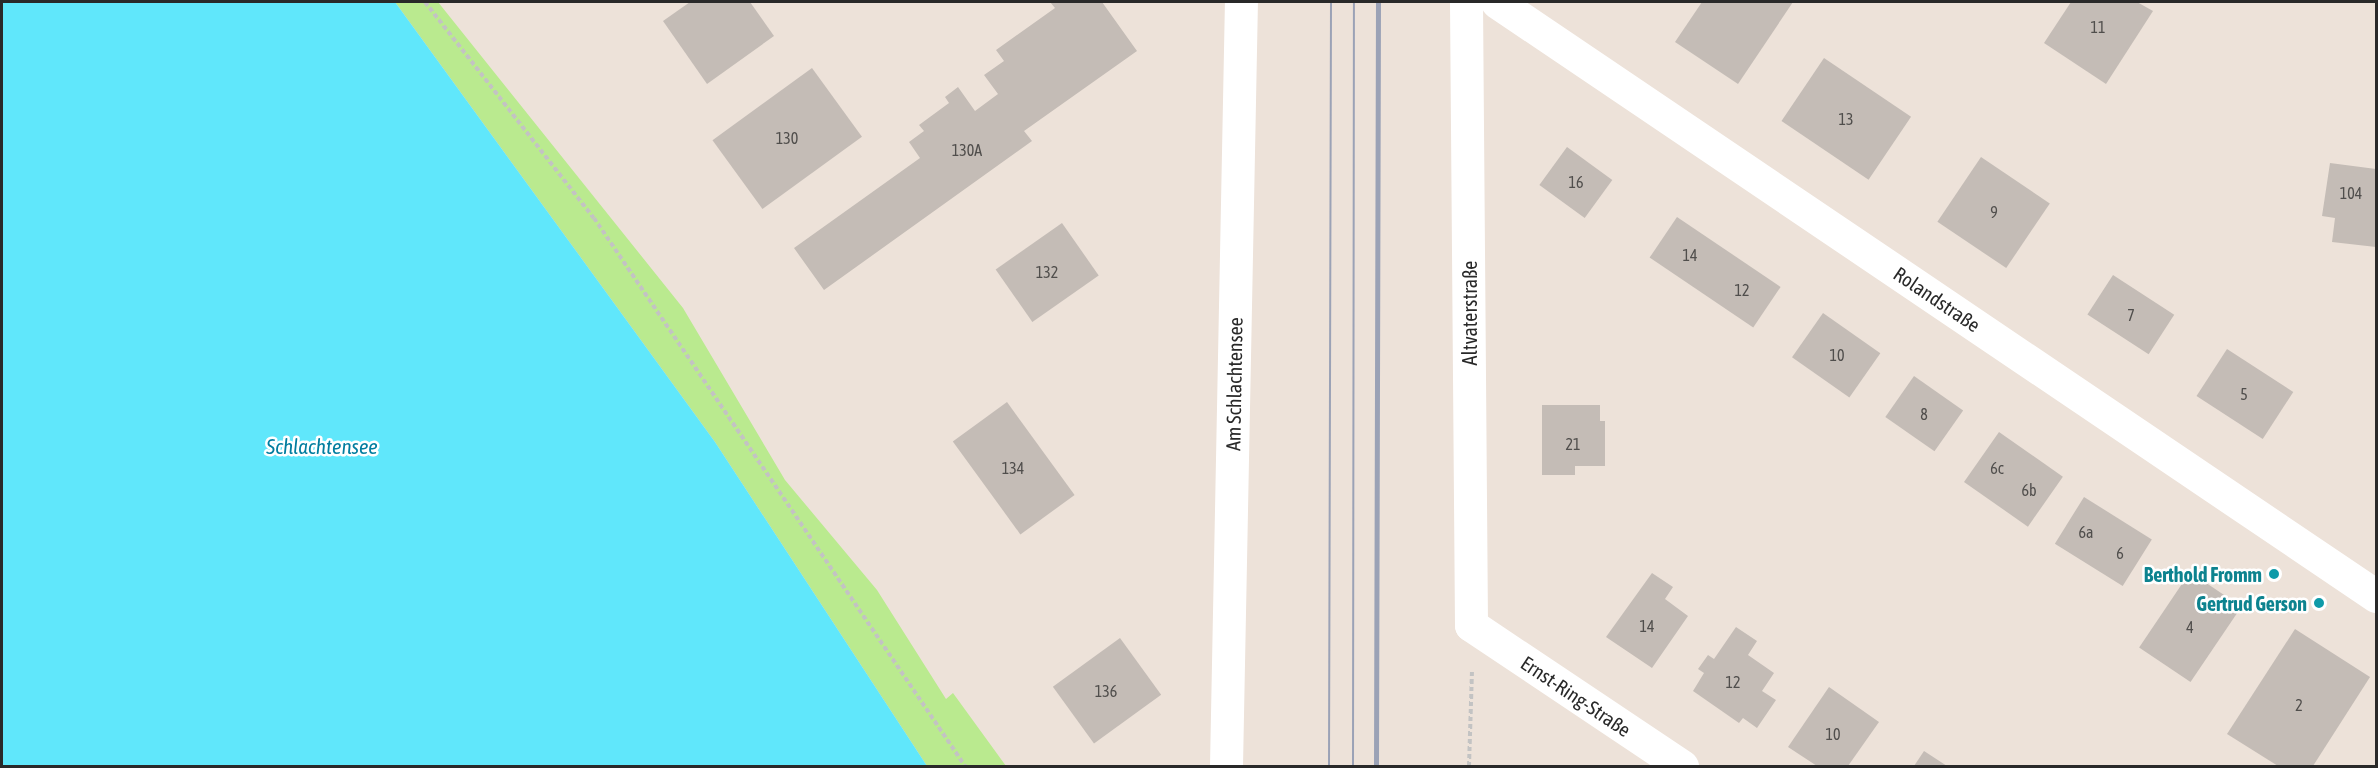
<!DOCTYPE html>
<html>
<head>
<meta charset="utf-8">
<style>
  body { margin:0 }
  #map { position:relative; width:2378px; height:768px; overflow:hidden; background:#ede2d9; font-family:"Asap Condensed",sans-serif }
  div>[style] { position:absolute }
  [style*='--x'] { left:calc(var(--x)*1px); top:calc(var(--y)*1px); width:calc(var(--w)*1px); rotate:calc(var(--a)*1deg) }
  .green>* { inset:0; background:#baea8f }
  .water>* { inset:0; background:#60e7fb }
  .building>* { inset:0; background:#c4bcb6; transform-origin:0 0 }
  .path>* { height:4px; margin-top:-2px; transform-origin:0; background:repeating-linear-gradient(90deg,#c3c3c3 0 4.5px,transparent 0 7.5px) }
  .street>* { height:33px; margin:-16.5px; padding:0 16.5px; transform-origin:16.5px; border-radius:16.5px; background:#fff }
  .tram>* { height:1.5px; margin:-0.75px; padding:0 0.75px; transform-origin:0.75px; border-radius:0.75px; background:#9ba2b6 }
  .rail>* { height:4.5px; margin:-2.25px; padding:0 2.25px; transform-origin:2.25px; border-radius:2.25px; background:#9ba2b6 }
  .dots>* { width:16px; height:16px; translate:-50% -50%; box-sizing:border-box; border:3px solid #fff; border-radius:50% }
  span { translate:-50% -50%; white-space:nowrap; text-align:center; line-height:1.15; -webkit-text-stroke:5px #fff; paint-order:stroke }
  .number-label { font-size:16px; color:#504e4c }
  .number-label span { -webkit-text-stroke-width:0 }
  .street-label { font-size:20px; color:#292929 }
  .culture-label { font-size:20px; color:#0d838f; font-weight:700 }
  .right { translate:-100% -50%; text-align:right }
  .water-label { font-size:21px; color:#017d9f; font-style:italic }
  .frame { position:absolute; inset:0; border:3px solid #292929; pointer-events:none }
</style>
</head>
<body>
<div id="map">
  <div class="green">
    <div style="clip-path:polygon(395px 2px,438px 2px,683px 308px,785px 480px,877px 590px,946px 699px,953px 693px,1006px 766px,927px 766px,715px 442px)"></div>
  </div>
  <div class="water">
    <div style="clip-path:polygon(2px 2px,395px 2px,715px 442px,927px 766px,2px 766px)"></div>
  </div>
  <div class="building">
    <div style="clip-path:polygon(690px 2px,750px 2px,774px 36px,707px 84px,663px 21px)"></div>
    <div style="clip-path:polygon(1050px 2px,1102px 2px,1137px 51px,1024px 131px,1032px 141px,824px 290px,794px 248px,920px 158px,909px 142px,924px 131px,919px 125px,949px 103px,945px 97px,958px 87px,975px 111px,998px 94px,984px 75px,1004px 61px,996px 50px,1055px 8px)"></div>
    <div style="clip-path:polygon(1702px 2px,1793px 2px,1738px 84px,1675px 42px)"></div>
    <div style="clip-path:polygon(2071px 2px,2137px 2px,2153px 11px,2106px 84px,2044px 43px)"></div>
    <div style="left:1824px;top:58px;width:105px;height:76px;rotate:34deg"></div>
    <div style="left:812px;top:68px;width:85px;height:123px;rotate:54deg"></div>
    <div style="left:1567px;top:147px;width:56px;height:47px;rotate:36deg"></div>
    <div style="left:1981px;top:157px;width:83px;height:78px;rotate:34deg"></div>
    <div style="clip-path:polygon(2330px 163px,2376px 169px,2376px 247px,2332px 242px,2335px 218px,2322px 216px)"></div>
    <div style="left:1677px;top:217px;width:125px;height:49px;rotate:34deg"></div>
    <div style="left:1062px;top:223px;width:64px;height:81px;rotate:55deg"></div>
    <div style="left:2113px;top:275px;width:73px;height:47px;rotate:33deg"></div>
    <div style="left:1823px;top:313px;width:70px;height:54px;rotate:35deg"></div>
    <div style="left:2227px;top:349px;width:79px;height:56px;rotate:33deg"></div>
    <div style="left:1914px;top:376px;width:60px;height:50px;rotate:35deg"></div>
    <div style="left:1007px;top:402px;width:115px;height:67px;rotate:54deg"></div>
    <div style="clip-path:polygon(1542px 405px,1600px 405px,1600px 421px,1605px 421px,1605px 466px,1575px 466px,1575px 475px,1542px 475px)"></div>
    <div style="left:1999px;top:432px;width:78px;height:61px;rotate:35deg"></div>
    <div style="left:2084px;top:497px;width:80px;height:55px;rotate:32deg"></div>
    <div style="left:2190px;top:572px;width:62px;height:91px;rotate:34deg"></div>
    <div style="clip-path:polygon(1652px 573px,1673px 587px,1665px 599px,1688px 616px,1652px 668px,1606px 637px)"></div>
    <div style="clip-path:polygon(1736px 627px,1757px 641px,1748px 655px,1774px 673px,1762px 691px,1776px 700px,1757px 728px,1743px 718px,1739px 723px,1693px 691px,1704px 673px,1698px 669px,1708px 655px,1714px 659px)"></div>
    <div style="clip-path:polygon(2295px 629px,2370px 677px,2313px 766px,2278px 766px,2227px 734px)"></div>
    <div style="left:1120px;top:638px;width:70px;height:83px;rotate:54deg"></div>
    <div style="clip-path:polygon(1829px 687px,1879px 722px,1848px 766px,1817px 766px,1788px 747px)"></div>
    <div style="clip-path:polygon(1924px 751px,1947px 766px,1914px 766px)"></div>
  </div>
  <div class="path">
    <div style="--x:425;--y:2;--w:274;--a:52"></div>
    <div style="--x:594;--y:218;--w:662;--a:55.9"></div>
    <div style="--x:1469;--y:766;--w:97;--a:-88.2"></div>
  </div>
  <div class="street">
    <div style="--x:1466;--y:2;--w:623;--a:89.54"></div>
    <div style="--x:1471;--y:625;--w:254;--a:33.8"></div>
    <div style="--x:1497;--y:2;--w:1061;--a:34.05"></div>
    <div style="--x:1226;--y:766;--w:764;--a:-88.88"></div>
  </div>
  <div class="tram">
    <div style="--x:1329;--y:766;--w:764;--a:-89.85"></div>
    <div style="--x:1353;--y:766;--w:764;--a:-89.93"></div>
  </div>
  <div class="rail">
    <div style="--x:1376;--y:766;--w:764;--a:-89.85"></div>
  </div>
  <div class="dots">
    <div style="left:2274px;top:574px;background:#0f9aa8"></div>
    <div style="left:2319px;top:603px;background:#0f9aa8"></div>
  </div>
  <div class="number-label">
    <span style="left:2098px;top:27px">11</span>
    <span style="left:1846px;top:119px">13</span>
    <span style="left:787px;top:138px">130</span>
    <span style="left:967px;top:150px">130A</span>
    <span style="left:1576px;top:182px">16</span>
    <span style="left:2351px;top:193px">104</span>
    <span style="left:1994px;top:212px">9</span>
    <span style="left:1690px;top:255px">14</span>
    <span style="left:1047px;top:272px">132</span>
    <span style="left:1742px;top:290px">12</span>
    <span style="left:2131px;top:315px">7</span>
    <span style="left:1837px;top:355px">10</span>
    <span style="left:2244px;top:394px">5</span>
    <span style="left:1924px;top:414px">8</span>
    <span style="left:1573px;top:444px">21</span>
    <span style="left:1013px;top:468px">134</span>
    <span style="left:1997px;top:468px">6c</span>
    <span style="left:2029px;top:490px">6b</span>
    <span style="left:2086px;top:532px">6a</span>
    <span style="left:2120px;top:553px">6</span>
    <span style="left:1647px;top:626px">14</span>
    <span style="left:2190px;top:627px">4</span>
    <span style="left:1733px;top:682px">12</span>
    <span style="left:1106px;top:691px">136</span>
    <span style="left:2299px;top:705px">2</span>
    <span style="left:1833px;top:734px">10</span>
  </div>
  <div class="street-label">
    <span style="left:1937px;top:299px;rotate:34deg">Rolandstraße</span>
    <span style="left:1469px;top:313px;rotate:-90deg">Altvaterstraße</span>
    <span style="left:1234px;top:384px;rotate:-89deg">Am Schlachtensee</span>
    <span style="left:1576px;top:696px;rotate:34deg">Ernst-Ring-Straße</span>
  </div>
  <div class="culture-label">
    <span class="right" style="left:2262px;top:574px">Berthold Fromm</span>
    <span class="right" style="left:2307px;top:603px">Gertrud Gerson</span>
  </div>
  <div class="water-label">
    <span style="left:322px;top:446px">Schlachtensee</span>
  </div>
  <div class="frame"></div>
</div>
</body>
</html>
